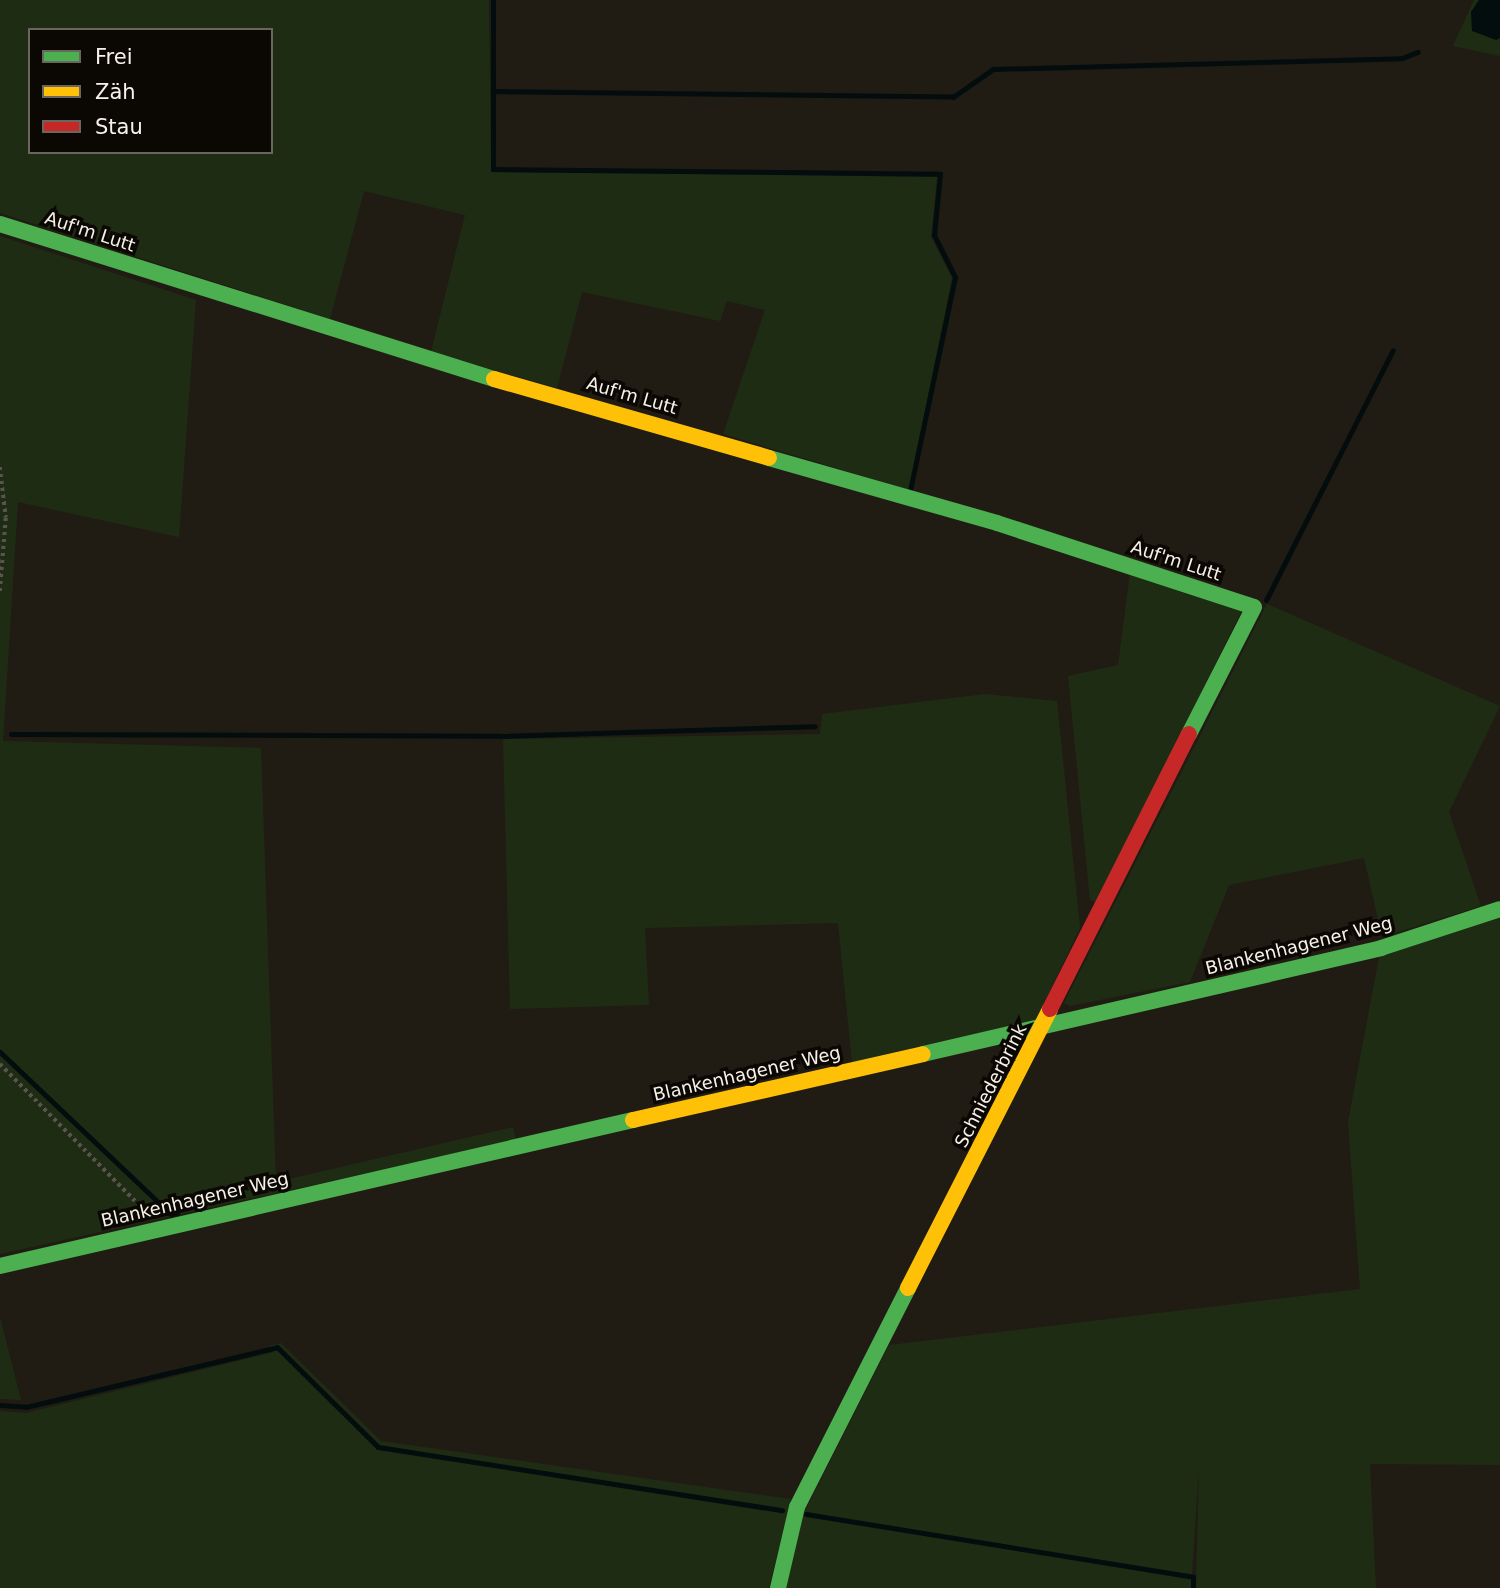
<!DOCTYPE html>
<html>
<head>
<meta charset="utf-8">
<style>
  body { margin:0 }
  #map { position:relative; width:1500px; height:1588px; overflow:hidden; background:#201c14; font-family:"DejaVu Sans",sans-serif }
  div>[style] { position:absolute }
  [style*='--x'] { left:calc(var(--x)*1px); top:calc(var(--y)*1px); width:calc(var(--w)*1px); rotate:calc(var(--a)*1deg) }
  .green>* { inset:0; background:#1f2c14 }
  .water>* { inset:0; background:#030d0d }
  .stream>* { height:5px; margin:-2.5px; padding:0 2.5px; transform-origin:2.5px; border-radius:2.5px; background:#030d0d }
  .path>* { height:3.5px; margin-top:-1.75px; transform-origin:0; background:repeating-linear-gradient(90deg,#595450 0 3.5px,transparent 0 7px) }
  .fast>* { height:16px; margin:-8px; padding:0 8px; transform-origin:8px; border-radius:8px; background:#4caf50 }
  .slow>* { height:16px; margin:-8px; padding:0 8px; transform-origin:8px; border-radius:8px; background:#ffc107 }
  .jam>* { height:16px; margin:-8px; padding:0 8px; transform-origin:8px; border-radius:8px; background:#c62828 }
  span { translate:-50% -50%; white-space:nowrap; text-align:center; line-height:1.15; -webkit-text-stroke:7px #0b0804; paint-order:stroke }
  .street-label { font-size:18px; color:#f7f2e9 }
  .legend { position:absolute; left:28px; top:28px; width:245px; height:126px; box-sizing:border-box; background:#0b0804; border:2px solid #696660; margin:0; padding:9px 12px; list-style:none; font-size:21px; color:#f7f2e9 }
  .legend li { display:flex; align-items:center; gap:14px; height:35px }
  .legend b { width:35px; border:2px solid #696660 }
</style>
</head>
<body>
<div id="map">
  <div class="green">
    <div style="clip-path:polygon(evenodd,0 0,489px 0,491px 172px,937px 177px,931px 237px,952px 278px,909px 490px,723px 434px,765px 310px,727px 301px,720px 321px,582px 292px,557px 388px,431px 352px,465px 215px,364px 191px,330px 319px,0 213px,0 0,30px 30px,271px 30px,271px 152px,30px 152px,30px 30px)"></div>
    <div style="clip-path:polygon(1474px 0,1479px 0,1471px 13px,1496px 40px,1500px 38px,1500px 56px,1453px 46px)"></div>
    <div style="clip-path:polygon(0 236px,196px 300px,179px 537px,18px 502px,3px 741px,261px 748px,276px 1182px,513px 1127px,516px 1140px,0 1254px)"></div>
    <div style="clip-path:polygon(1130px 573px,1242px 610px,1098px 903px,1090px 900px,1068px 676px,1118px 665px)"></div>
    <div style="clip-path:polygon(1267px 604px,1500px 706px,1449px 812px,1481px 906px,1382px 937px,1364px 858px,1229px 885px,1190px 982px,1070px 1006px,1064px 1003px)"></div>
    <div style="clip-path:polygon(985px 694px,1057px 701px,1080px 928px,1036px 1020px,852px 1062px,838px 923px,645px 928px,649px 1005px,510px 1009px,503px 739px,820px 734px,822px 714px)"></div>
    <div style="clip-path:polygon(1500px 917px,1500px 1465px,1370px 1464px,1376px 1588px,1196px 1588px,1199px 1468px,1191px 1588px,784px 1588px,800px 1521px,889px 1345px,1360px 1289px,1348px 1122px,1379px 957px)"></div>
    <div style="clip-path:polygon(0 1317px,21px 1400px,0 1399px)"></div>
    <div style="clip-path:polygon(281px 1343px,381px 1441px,791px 1499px,769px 1588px,0 1588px,0 1411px,26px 1413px,274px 1352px,269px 1346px)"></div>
  </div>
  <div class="water">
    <div style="clip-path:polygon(1479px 0,1500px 0,1500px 38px,1496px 40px,1472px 31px,1471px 12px)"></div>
  </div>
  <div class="stream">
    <div style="--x:493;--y:0;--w:169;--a:90"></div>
    <div style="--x:493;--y:169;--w:447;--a:0.6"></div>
    <div style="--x:940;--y:174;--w:61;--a:95.6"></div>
    <div style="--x:934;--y:235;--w:47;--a:63.4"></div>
    <div style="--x:955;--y:277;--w:219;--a:101.9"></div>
    <div style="--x:493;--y:91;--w:460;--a:0.7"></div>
    <div style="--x:953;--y:97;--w:49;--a:-35"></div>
    <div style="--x:993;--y:69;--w:409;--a:-1.5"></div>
    <div style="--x:1402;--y:58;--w:17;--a:-21"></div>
    <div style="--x:1266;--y:600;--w:280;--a:-63.1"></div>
    <div style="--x:11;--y:734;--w:490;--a:0.2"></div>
    <div style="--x:501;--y:736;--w:314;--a:-1.8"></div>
    <div style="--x:0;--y:1052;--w:236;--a:43.5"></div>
    <div style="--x:171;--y:1214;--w:6;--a:-9"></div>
    <div style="--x:0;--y:1405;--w:26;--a:4"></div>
    <div style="--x:26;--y:1407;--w:258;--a:-13.4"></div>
    <div style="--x:277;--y:1347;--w:142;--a:44.7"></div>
    <div style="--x:378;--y:1447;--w:409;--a:8.9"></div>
    <div style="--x:806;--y:1514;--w:392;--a:9.2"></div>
    <div style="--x:1193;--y:1577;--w:11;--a:90"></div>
  </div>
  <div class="path">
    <div style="--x:0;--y:467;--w:51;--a:83.3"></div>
    <div style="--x:6;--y:518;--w:74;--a:94.6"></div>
    <div style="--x:0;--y:1064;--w:208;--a:45.4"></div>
  </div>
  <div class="fast">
    <div style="--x:0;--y:224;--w:518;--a:17.42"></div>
    <div style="--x:769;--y:458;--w:237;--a:15.9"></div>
    <div style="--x:997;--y:523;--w:270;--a:18.1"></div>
    <div style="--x:1254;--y:607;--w:143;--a:117.1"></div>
    <div style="--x:923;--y:1054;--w:470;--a:-13"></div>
    <div style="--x:1381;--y:948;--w:125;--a:-18.1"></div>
    <div style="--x:0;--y:1266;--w:650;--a:-12.99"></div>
    <div style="--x:778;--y:1588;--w:83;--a:-76.8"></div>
    <div style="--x:797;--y:1507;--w:246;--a:-63.1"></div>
  </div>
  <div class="slow">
    <div style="--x:494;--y:379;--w:286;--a:16"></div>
    <div style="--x:633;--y:1120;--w:297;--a:-12.8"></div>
    <div style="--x:908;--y:1288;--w:313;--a:-63"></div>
  </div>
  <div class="jam">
    <div style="--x:1050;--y:1009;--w:308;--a:-63.2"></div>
  </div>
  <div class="street-label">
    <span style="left:90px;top:232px;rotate:18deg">Auf'm Lutt</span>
    <span style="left:632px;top:396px;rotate:16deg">Auf'm Lutt</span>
    <span style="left:1176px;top:561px;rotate:18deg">Auf'm Lutt</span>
    <span style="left:1299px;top:946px;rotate:-14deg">Blankenhagener Weg</span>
    <span style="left:747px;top:1074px;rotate:-13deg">Blankenhagener Weg</span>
    <span style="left:991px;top:1086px;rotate:-63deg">Schniederbrink</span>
    <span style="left:195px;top:1200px;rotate:-13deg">Blankenhagener Weg</span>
  </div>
  <ul class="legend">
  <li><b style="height:9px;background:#4caf50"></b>Frei</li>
  <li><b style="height:9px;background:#ffc107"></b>Zäh</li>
  <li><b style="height:9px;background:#c62828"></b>Stau</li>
  </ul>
</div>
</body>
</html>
